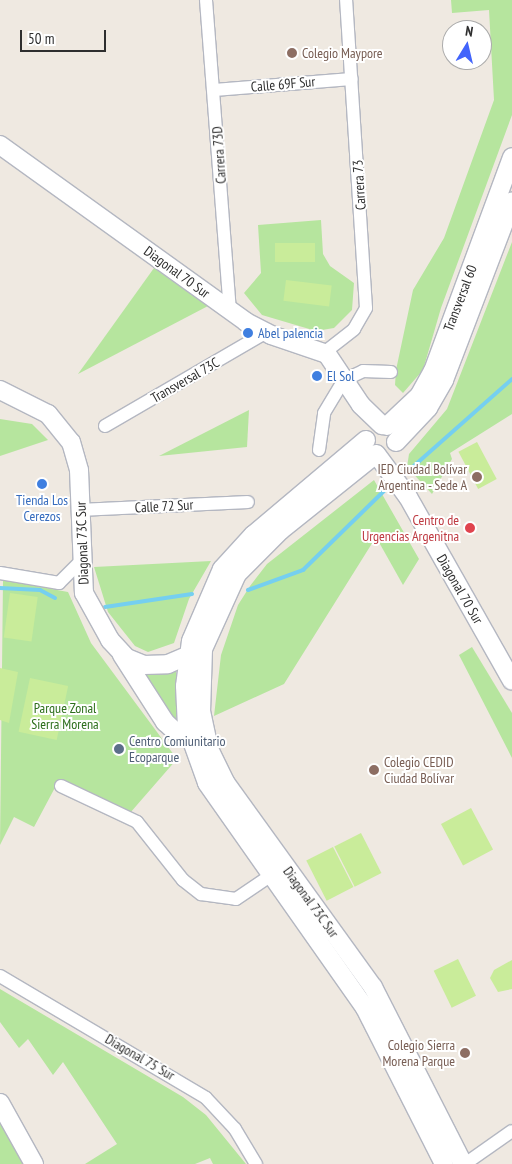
<!DOCTYPE html>
<html>
<head>
<meta charset="utf-8">
<style>
  body { margin:0 }
  #map { position:relative; width:512px; height:1164px; overflow:hidden; background:#efe9e1; font-family:"PT Sans Narrow",sans-serif }
  div>[style] { position:absolute }
  [style*='--x'] { left:calc(var(--x)*1px); top:calc(var(--y)*1px); width:calc(var(--w)*1px); rotate:calc(var(--a)*1deg) }
  .green>* { inset:0; background:#b6e59e }
  .pitch>* { inset:0; background:#c9ec9a; transform-origin:0 0 }
  .stream>* { height:4px; margin:-2px; padding:0 2px; transform-origin:2px; border-radius:2px; background:#75cff0 }
  .roads { filter:drop-shadow(1px 0 #b4b7c1) drop-shadow(-1px 0 #b4b7c1) drop-shadow(0 1px #b4b7c1) drop-shadow(0 -1px #b4b7c1) }
  .street>* { height:12px; margin:-6px; padding:0 6px; transform-origin:6px; border-radius:6px; background:#fff }
  .secondary>* { height:18px; margin:-9px; padding:0 9px; transform-origin:9px; border-radius:9px; background:#fff }
  .dots>* { width:14px; height:14px; translate:-50% -50%; box-sizing:border-box; border:2px solid #fff; border-radius:50% }
  span { translate:-50% -50%; white-space:nowrap; text-align:center; line-height:1.15; -webkit-text-stroke:4px #fff; paint-order:stroke }
  .education-label { font-size:14px; color:#785e54 }
  .left { translate:0 -50%; text-align:left }
  .right { translate:-100% -50%; text-align:right }
  .street-label { font-size:14px; color:#2e2e2e }
  .shop-label { font-size:14px; color:#366cbe }
  .health-label { font-size:14px; color:#be3a42 }
  .park-label { font-size:14px; color:#2c6e1b }
  .service-label { font-size:14px; color:#4e5e75 }
  .north { position:absolute; left:442px; top:20px; width:50px; height:50px; box-sizing:border-box; background:#fff; border:1px solid #ababab; border-radius:50%; rotate:9deg; font-size:14px; font-weight:700; line-height:20px; text-align:center; color:#2e2e2e }
  .north::after { content:''; display:block; margin:auto; width:18px; height:22px; background:#4264fb; clip-path:polygon(50% 0,100% 100%,50% 72%,0 100%) }
  .scale { position:absolute; left:20px; top:30px; width:86px; height:22px; box-sizing:border-box; border:2px solid #2e2e2e; border-top:0; padding-left:6px; font-size:15px; line-height:18px; white-space:nowrap; color:#2e2e2e; -webkit-text-stroke:4px #fff; paint-order:stroke }
</style>
</head>
<body>
<div id="map">
  <div class="green">
    <div style="clip-path:polygon(451px 0,512px 0,512px 115px,441px 308px,423px 370px,403px 393px,395px 385px,396px 370px,413px 290px,444px 238px,494px 100px,489px 10px,452px 13px)"></div>
    <div style="clip-path:polygon(321px 220px,323px 254px,330px 266px,354px 283px,352px 310px,334px 328px,316px 331px,262px 315px,244px 293px,261px 273px,258px 225px)"></div>
    <div style="clip-path:polygon(512px 242px,512px 414px,450px 453px,452px 459px,432px 494px,407px 467px,409px 454px,447px 409px)"></div>
    <div style="clip-path:polygon(154px 268px,208px 306px,78px 374px)"></div>
    <div style="clip-path:polygon(249px 410px,247px 447px,159px 456px)"></div>
    <div style="clip-path:polygon(0 419px,32px 424px,48px 440px,0 456px)"></div>
    <div style="clip-path:polygon(374px 480px,419px 559px,403px 585px,376px 537px,284px 684px,214px 716px,221px 655px,238px 605px,250px 586px,267px 564px)"></div>
    <div style="clip-path:polygon(211px 561px,189px 599px,174px 643px,148px 652px,135px 646px,108px 612px,94px 567px)"></div>
    <div style="clip-path:polygon(3px 580px,68px 592px,91px 643px,177px 759px,130px 813px,59px 780px,34px 827px,14px 817px,0 845px)"></div>
    <div style="clip-path:polygon(472px 647px,512px 713px,512px 758px,459px 655px)"></div>
    <div style="clip-path:polygon(176px 669px,176px 722px,142px 674px)"></div>
    <div style="clip-path:polygon(0 989px,183px 1097px,206px 1115px,246px 1164px,213px 1164px,210px 1158px,195px 1164px,85px 1164px,117px 1144px,63px 1062px,53px 1075px,28px 1039px,19px 1048px,0 1022px)"></div>
    <div style="clip-path:polygon(0 1122px,16px 1150px,23px 1164px,0 1164px)"></div>
  </div>
  <div class="pitch">
    <div style="left:315px;top:243px;width:19px;height:40px;rotate:90deg"></div>
    <div style="left:286px;top:280px;width:46px;height:21px;rotate:7deg"></div>
    <div style="left:477px;top:442px;width:42px;height:21px;rotate:62deg"></div>
    <div style="left:10px;top:593px;width:28px;height:45px;rotate:8deg"></div>
    <div style="clip-path:polygon(0 668px,18px 672px,9px 723px,0 720px)"></div>
    <div style="left:30px;top:678px;width:39px;height:55px;rotate:12deg"></div>
    <div style="left:471px;top:808px;width:47px;height:34px;rotate:62deg"></div>
    <div style="left:361px;top:833px;width:45px;height:30px;rotate:63deg"></div>
    <div style="left:333px;top:847px;width:45px;height:30px;rotate:63deg"></div>
    <div style="left:458px;top:959px;width:41px;height:27px;rotate:64deg"></div>
    <div style="clip-path:polygon(512px 960px,512px 989px,498px 992px,490px 978px,494px 970px)"></div>
  </div>
  <div class="stream">
    <div style="--x:407;--y:472;--w:140;--a:-41.5"></div>
    <div style="--x:0;--y:588;--w:40;--a:2.9"></div>
    <div style="--x:40;--y:590;--w:17;--a:28"></div>
    <div style="--x:248;--y:590;--w:59;--a:-20"></div>
    <div style="--x:303;--y:570;--w:116;--a:-44.3"></div>
    <div style="--x:105;--y:607;--w:88;--a:-8.5"></div>
  </div>
  <div class="roads">
    <div class="street">
      <div style="--x:206;--y:0;--w:311;--a:85.6"></div>
      <div style="--x:214;--y:90;--w:138;--a:-4.6"></div>
      <div style="--x:325;--y:352;--w:37;--a:-38"></div>
      <div style="--x:354;--y:329;--w:24;--a:-60"></div>
      <div style="--x:366;--y:308;--w:309;--a:-93.7"></div>
      <div style="--x:105;--y:426;--w:185;--a:-30.2"></div>
      <div style="--x:319;--y:450;--w:37;--a:-82"></div>
      <div style="--x:324;--y:413;--w:39;--a:-59"></div>
      <div style="--x:344;--y:380;--w:21;--a:-25"></div>
      <div style="--x:363;--y:371;--w:28;--a:2"></div>
      <div style="--x:80;--y:510;--w:168;--a:-2.7"></div>
      <div style="--x:0;--y:573;--w:60;--a:9.6"></div>
      <div style="--x:59;--y:583;--w:30;--a:-45"></div>
      <div style="--x:61;--y:786;--w:84;--a:25.3"></div>
      <div style="--x:137;--y:822;--w:74;--a:51.6"></div>
      <div style="--x:183;--y:880;--w:23;--a:38"></div>
      <div style="--x:201;--y:894;--w:35;--a:8"></div>
      <div style="--x:236;--y:899;--w:45;--a:-34"></div>
      <div style="--x:0;--y:976;--w:239;--a:30.6"></div>
      <div style="--x:206;--y:1098;--w:42;--a:46.9"></div>
      <div style="--x:235;--y:1129;--w:41;--a:59"></div>
      <div style="--x:465;--y:1164;--w:57;--a:-35.1"></div>
    </div>
    <div class="secondary">
      <div style="--x:0;--y:145;--w:303;--a:35.7"></div>
      <div style="--x:246;--y:322;--w:28;--a:27"></div>
      <div style="--x:271;--y:335;--w:59;--a:18.7"></div>
      <div style="--x:327;--y:354;--w:61;--a:56.3"></div>
      <div style="--x:361;--y:405;--w:29;--a:44"></div>
      <div style="--x:0;--y:390;--w:54;--a:26.6"></div>
      <div style="--x:48;--y:414;--w:36;--a:51"></div>
      <div style="--x:71;--y:442;--w:29;--a:74"></div>
      <div style="--x:79;--y:470;--w:123;--a:87.7"></div>
      <div style="--x:84;--y:593;--w:54;--a:61"></div>
      <div style="--x:110;--y:640;--w:25;--a:47"></div>
      <div style="--x:127;--y:658;--w:18;--a:22"></div>
      <div style="--x:144;--y:665;--w:24;--a:-2"></div>
      <div style="--x:168;--y:664;--w:30;--a:-23"></div>
      <div style="--x:387;--y:426;--w:44;--a:-43.2"></div>
      <div style="--x:419;--y:396;--w:29;--a:-61"></div>
      <div style="--x:433;--y:371;--w:228;--a:-69.7"></div>
      <div style="--x:366;--y:440;--w:148;--a:139.9"></div>
      <div style="--x:253;--y:535;--w:46;--a:132.4"></div>
      <div style="--x:222;--y:569;--w:78;--a:113.3"></div>
      <div style="--x:191;--y:641;--w:45;--a:97.6"></div>
      <div style="--x:185;--y:686;--w:41;--a:87.2"></div>
      <div style="--x:187;--y:727;--w:59;--a:70.3"></div>
      <div style="--x:207;--y:783;--w:275;--a:54.9"></div>
      <div style="--x:365;--y:1008;--w:175;--a:63.1"></div>
      <div style="--x:396;--y:442;--w:47;--a:-46.7"></div>
      <div style="--x:428;--y:408;--w:32;--a:-60"></div>
      <div style="--x:444;--y:380;--w:191;--a:-69.1"></div>
      <div style="--x:376;--y:454;--w:122;--a:141.3"></div>
      <div style="--x:281;--y:530;--w:62;--a:135"></div>
      <div style="--x:237;--y:574;--w:82;--a:114.4"></div>
      <div style="--x:203;--y:649;--w:62;--a:91.8"></div>
      <div style="--x:201;--y:711;--w:39;--a:78"></div>
      <div style="--x:209;--y:749;--w:37;--a:64"></div>
      <div style="--x:225;--y:782;--w:253;--a:54.2"></div>
      <div style="--x:373;--y:987;--w:199;--a:63"></div>
      <div style="--x:377;--y:455;--w:52;--a:53.6"></div>
      <div style="--x:408;--y:497;--w:211;--a:60.5"></div>
      <div style="--x:122;--y:655;--w:80;--a:57.3"></div>
      <div style="--x:165;--y:722;--w:22;--a:43"></div>
      <div style="--x:181;--y:737;--w:16;--a:11"></div>
      <div style="--x:0;--y:1103;--w:70;--a:60.9"></div>
    </div>
  </div>
  <div class="dots">
    <div style="left:292px;top:53px;background:#8d6e63"></div>
    <div style="left:248px;top:333px;background:#3f7fe0"></div>
    <div style="left:317px;top:376px;background:#3f7fe0"></div>
    <div style="left:477px;top:477px;background:#8d6e63"></div>
    <div style="left:42px;top:484px;background:#3f7fe0"></div>
    <div style="left:470px;top:528px;background:#e0444e"></div>
    <div style="left:119px;top:749px;background:#5c6f8a"></div>
    <div style="left:374px;top:770px;background:#8d6e63"></div>
    <div style="left:465px;top:1053px;background:#8d6e63"></div>
  </div>
  <div class="education-label">
    <span class="left" style="left:302px;top:53px">Colegio Maypore</span>
    <span class="right" style="left:467px;top:477px">IED Ciudad Bolívar<br>Argentina - Sede A</span>
    <span class="left" style="left:384px;top:770px">Colegio CEDID<br>Ciudad Bolívar</span>
    <span class="right" style="left:455px;top:1053px">Colegio Sierra<br>Morena Parque</span>
  </div>
  <div class="street-label">
    <span style="left:283px;top:84px;rotate:-5deg">Calle 69F Sur</span>
    <span style="left:219px;top:155px;rotate:-94deg">Carrera 73D</span>
    <span style="left:359px;top:185px;rotate:-94deg">Carrera 73</span>
    <span style="left:177px;top:272px;rotate:36deg">Diagonal 70 Sur</span>
    <span style="left:460px;top:298px;rotate:-69deg">Transversal 60</span>
    <span style="left:185px;top:380px;rotate:-30deg">Transversal 73C</span>
    <span style="left:164px;top:506px;rotate:-3deg">Calle 72 Sur</span>
    <span style="left:82px;top:543px;rotate:-92deg">Diagonal 73C Sur</span>
    <span style="left:460px;top:589px;rotate:60deg">Diagonal 70 Sur</span>
    <span style="left:311px;top:902px;rotate:54deg">Diagonal 73C Sur</span>
    <span style="left:140px;top:1057px;rotate:30deg">Diagonal 75 Sur</span>
  </div>
  <div class="shop-label">
    <span class="left" style="left:258px;top:333px">Abel palencia</span>
    <span class="left" style="left:327px;top:376px">El Sol</span>
    <span style="left:42px;top:508px">Tienda Los<br>Cerezos</span>
  </div>
  <div class="health-label">
    <span class="right" style="left:459px;top:528px">Centro de<br>Urgencias Argenitna</span>
  </div>
  <div class="park-label">
    <span style="left:65px;top:716px">Parque Zonal<br>Sierra Morena</span>
  </div>
  <div class="service-label">
    <span class="left" style="left:129px;top:749px">Centro Comiunitario<br>Ecoparque</span>
  </div>
  <div class="north">N</div>
  <div class="scale">50 m</div>
</div>
</body>
</html>
